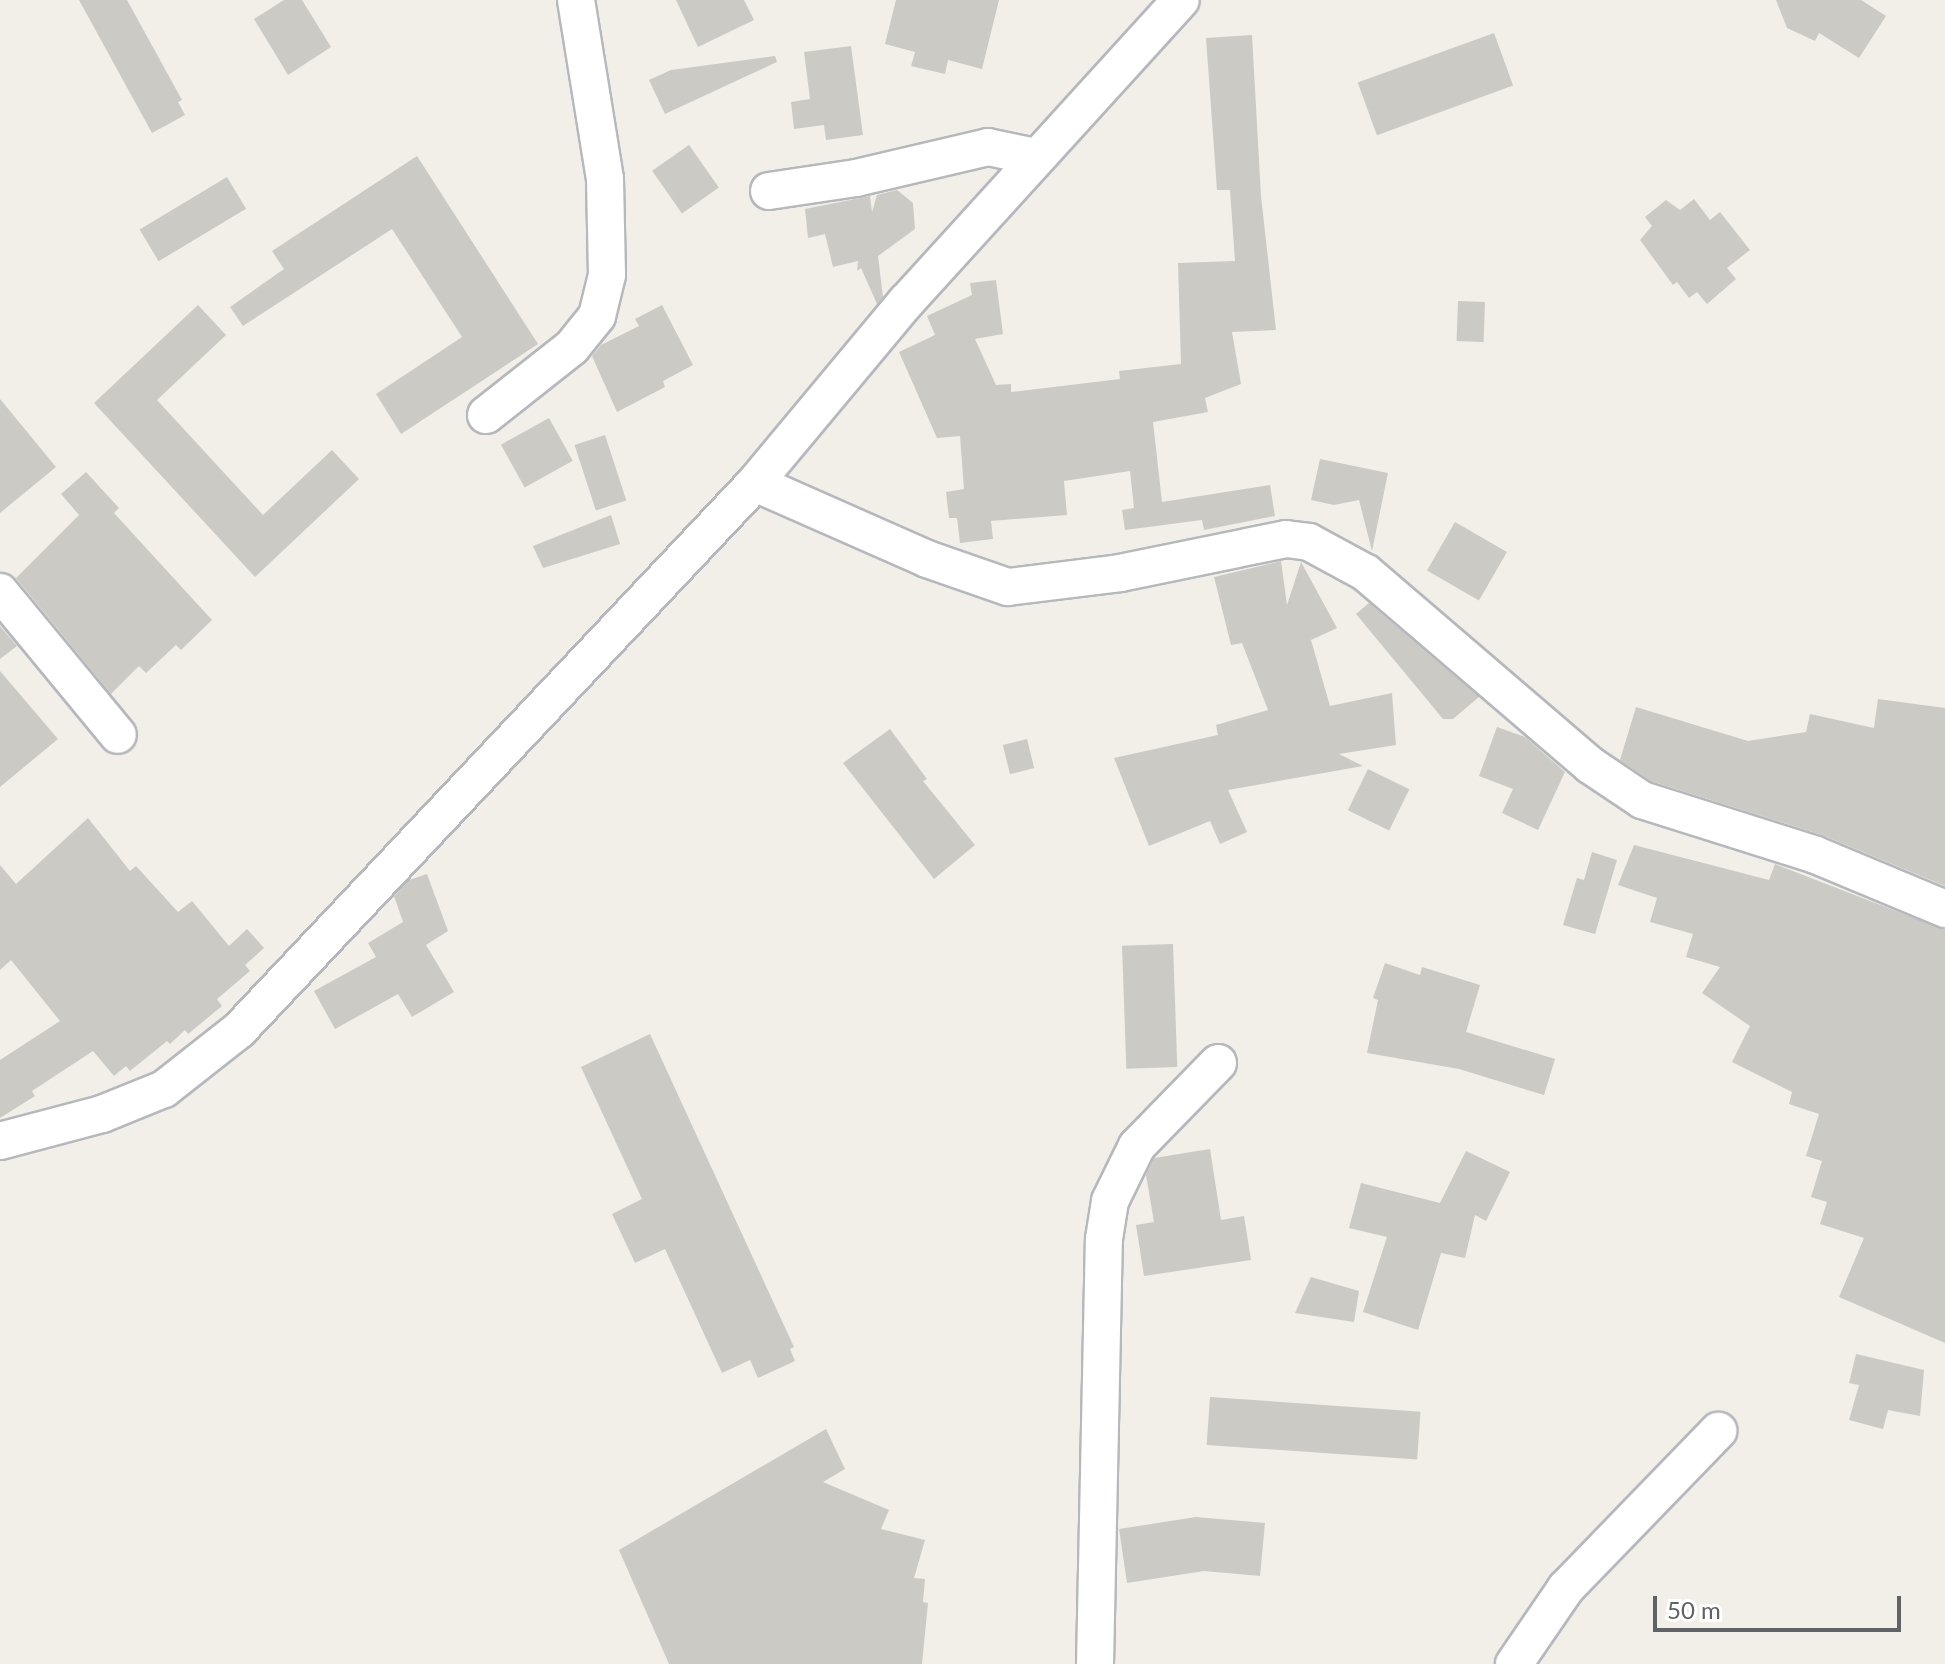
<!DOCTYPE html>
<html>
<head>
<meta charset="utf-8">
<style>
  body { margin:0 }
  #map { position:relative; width:1945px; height:1664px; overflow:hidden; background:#f1efe8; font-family:Lato,sans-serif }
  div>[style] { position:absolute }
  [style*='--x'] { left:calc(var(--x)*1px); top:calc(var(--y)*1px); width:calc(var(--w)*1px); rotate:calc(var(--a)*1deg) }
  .building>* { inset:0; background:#cccac5; transform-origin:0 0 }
  .roads { filter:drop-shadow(2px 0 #b5b8bc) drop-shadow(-2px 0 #b5b8bc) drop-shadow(0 2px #b5b8bc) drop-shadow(0 -2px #b5b8bc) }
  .minor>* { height:36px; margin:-18px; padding:0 18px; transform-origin:18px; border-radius:18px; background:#fff }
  span { translate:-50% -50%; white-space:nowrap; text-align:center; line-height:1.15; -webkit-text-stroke:6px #fff; paint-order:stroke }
  .scale { position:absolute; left:1653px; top:1596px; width:248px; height:36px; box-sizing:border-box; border:4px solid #5f6368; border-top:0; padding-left:10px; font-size:24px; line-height:28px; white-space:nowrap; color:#5f6368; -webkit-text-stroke:6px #fff; paint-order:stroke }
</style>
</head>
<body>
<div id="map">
  <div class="building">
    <div style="clip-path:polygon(79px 0,127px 0,182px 100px,178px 102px,185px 115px,152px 133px)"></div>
    <div style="clip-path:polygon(284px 0,302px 0,331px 47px,288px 75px,254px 19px)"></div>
    <div style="clip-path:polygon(676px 0,744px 0,754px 20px,698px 47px)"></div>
    <div style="clip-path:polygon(896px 0,999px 0,982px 69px,948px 60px,945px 74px,911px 66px,915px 52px,885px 44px)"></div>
    <div style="clip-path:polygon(1776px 0,1861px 0,1886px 16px,1859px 58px,1819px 33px,1815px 41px,1787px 28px)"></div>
    <div style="left:1494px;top:33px;width:56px;height:145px;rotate:70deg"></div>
    <div style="clip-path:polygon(1252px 35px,1261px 196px,1276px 330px,1232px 332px,1241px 384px,1205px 398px,1208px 412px,1153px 422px,1162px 502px,1270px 485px,1275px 516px,1204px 530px,1202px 520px,1125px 530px,1122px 510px,1134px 508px,1130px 471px,1064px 481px,1067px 515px,991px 521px,993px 539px,960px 543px,957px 518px,949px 518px,946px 492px,964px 489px,960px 436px,937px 438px,899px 352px,935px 335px,927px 316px,972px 295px,970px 283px,996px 280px,1003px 334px,975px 339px,996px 385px,1011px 384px,1011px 392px,1120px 379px,1119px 371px,1181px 364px,1178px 263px,1235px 261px,1230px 190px,1217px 190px,1206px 38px)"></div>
    <div style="clip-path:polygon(851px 46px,863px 135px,826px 140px,824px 125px,794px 129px,791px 102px,810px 99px,804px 52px)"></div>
    <div style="clip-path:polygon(775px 56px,777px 62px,665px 114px,649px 80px,671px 70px)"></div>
    <div style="left:689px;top:145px;width:52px;height:45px;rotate:55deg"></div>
    <div style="clip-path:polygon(417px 156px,538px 344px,401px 434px,376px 394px,462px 337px,392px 229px,243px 326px,230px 307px,284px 269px,272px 251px)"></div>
    <div style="left:227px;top:177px;width:37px;height:102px;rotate:59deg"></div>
    <div style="clip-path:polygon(897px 190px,913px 203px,915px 229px,878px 256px,883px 297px,877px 304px,861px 268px,857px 271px,858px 261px,833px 267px,825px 234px,808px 238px,805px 209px,870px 196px,872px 212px,877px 195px)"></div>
    <div style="clip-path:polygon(1694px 199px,1710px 220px,1720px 212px,1750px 250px,1727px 268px,1736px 279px,1707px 304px,1697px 292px,1689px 298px,1677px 282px,1673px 285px,1640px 240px,1652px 226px,1645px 217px,1666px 200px,1680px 210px)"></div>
    <div style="left:1458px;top:301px;width:27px;height:40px;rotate:2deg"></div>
    <div style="clip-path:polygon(198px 305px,226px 335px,157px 400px,263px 515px,332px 450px,359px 479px,255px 577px,94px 403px)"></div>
    <div style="clip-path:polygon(662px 305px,693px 365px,663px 381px,665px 387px,617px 412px,592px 356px,601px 345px,639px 326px,635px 319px)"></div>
    <div style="clip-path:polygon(0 399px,56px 467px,0 513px)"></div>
    <div style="left:549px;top:418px;width:49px;height:55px;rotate:61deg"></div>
    <div style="left:605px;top:435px;width:69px;height:32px;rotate:72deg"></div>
    <div style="clip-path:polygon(1320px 459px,1388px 473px,1372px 551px,1359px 500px,1334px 505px,1311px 500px)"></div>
    <div style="clip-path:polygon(86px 472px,119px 508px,114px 513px,212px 620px,181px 650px,176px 645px,146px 673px,139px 666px,111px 694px,16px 578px,79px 515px,61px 494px)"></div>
    <div style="clip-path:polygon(611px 515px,620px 544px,543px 568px,533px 546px)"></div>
    <div style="left:1455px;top:522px;width:60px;height:56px;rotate:30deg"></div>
    <div style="clip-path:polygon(1281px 561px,1287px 605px,1301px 562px,1337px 628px,1311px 640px,1330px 706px,1392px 693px,1396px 745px,1339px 754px,1363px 766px,1228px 790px,1247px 832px,1220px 844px,1210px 821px,1149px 846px,1114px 758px,1218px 735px,1216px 725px,1268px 710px,1242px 643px,1231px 645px,1214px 577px)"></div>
    <div style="clip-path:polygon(1369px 603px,1479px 697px,1453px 719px,1443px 719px,1356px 614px)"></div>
    <div style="clip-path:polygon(0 626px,17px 646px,0 659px)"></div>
    <div style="clip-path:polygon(0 671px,58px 739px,0 787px)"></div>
    <div style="clip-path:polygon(1878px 699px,1945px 708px,1945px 886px,1822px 835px,1651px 781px,1620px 760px,1636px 707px,1748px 741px,1806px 732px,1810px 714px,1874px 728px)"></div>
    <div style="clip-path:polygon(1497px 727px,1525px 737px,1565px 772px,1538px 830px,1502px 813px,1513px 789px,1479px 776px)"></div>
    <div style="clip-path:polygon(890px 729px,927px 779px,923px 781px,975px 845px,934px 879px,843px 763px)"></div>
    <div style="left:1027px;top:739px;width:30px;height:25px;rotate:76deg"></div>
    <div style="left:1368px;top:769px;width:46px;height:46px;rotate:26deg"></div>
    <div style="clip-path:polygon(88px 818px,130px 871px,136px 866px,178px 912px,192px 901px,229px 946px,247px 929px,264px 948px,245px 965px,250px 971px,217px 999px,222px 1006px,188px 1034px,185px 1030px,170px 1044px,167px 1041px,130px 1071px,126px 1066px,114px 1076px,93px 1051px,32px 1091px,35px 1096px,0 1118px,0 1060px,60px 1021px,11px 960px,0 970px,0 865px,16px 884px)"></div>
    <div style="clip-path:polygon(1634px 845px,1769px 880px,1775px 864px,1945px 930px,1945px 1343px,1839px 1297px,1864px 1238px,1820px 1224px,1827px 1202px,1811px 1197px,1822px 1161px,1806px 1156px,1819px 1114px,1789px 1104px,1792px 1092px,1732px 1062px,1750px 1026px,1702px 993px,1720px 967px,1686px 957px,1693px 934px,1650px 922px,1657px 898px,1618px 885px)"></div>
    <div style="clip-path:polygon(1592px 852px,1617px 860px,1595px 934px,1563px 925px,1577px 878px,1584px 880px)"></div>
    <div style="clip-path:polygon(427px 874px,448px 931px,426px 945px,454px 992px,412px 1017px,398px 994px,335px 1029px,314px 991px,376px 957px,368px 943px,403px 922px,394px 896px,409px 880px)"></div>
    <div style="left:1173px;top:944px;width:123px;height:51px;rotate:88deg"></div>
    <div style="clip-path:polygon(1385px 963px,1420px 975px,1422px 967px,1480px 985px,1466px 1032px,1555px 1059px,1544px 1095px,1459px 1069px,1367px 1053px,1378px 1000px,1373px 998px)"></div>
    <div style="clip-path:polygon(650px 1034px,794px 1347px,790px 1349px,795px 1361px,758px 1378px,750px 1360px,722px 1373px,665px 1249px,635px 1263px,612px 1214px,642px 1199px,581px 1067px)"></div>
    <div style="clip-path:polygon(1210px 1149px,1221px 1220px,1244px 1216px,1251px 1260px,1144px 1276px,1136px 1225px,1154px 1222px,1146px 1175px,1154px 1158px)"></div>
    <div style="clip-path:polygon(1466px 1151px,1510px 1172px,1486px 1221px,1475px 1215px,1465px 1258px,1441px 1253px,1418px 1330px,1363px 1312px,1387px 1237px,1349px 1228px,1361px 1183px,1440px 1203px)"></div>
    <div style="clip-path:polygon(1311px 1277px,1359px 1291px,1354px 1322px,1295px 1313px)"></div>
    <div style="clip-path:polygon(1856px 1354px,1924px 1370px,1920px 1416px,1888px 1410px,1883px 1429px,1849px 1420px,1859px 1385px,1849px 1383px)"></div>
    <div style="left:1210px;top:1397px;width:211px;height:48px;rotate:4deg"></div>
    <div style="clip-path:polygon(826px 1429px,845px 1469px,823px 1482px,889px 1510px,881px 1529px,925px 1540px,914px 1578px,925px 1579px,923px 1602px,928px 1603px,922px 1664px,669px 1664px,619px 1550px)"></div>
    <div style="clip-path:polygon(1196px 1517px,1265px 1523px,1260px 1576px,1204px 1571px,1127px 1583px,1119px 1529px)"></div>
  </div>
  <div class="roads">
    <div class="minor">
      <div style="--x:769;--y:191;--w:88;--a:-8.5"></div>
      <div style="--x:856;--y:178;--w:136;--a:-13.2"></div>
      <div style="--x:988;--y:147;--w:49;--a:11.8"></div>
      <div style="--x:486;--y:415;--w:110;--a:-38.3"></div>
      <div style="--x:572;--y:347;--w:40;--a:-51"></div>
      <div style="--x:597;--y:316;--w:42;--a:-76.3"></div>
      <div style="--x:607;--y:275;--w:96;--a:-91.2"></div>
      <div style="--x:605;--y:179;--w:181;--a:-99.2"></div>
      <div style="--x:755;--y:483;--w:188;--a:23.8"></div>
      <div style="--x:927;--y:559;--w:86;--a:19.1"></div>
      <div style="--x:1008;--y:587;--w:113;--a:-7.1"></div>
      <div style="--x:1120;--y:573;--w:169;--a:-11.6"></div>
      <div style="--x:1286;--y:539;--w:23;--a:7"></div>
      <div style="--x:1309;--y:542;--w:65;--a:28.5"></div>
      <div style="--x:1366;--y:573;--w:295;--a:40.6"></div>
      <div style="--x:1590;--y:765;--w:63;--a:33.9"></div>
      <div style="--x:1642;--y:800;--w:182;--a:17.5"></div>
      <div style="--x:1816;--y:855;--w:140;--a:22.7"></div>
      <div style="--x:0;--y:592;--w:185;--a:50.5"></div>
      <div style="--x:0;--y:1141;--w:106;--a:-14.8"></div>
      <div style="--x:102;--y:1114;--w:67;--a:-22"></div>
      <div style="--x:164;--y:1089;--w:95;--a:-38.2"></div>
      <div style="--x:239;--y:1030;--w:752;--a:-46.67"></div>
      <div style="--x:755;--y:483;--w:236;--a:-50.2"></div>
      <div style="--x:906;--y:302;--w:408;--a:-47.7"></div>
      <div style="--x:1095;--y:1664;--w:425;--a:-88.8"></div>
      <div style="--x:1104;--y:1239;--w:38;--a:-81"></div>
      <div style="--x:1110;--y:1201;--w:61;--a:-63.9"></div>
      <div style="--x:1137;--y:1146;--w:116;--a:-45.7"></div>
      <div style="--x:1514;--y:1664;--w:92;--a:-55.6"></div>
      <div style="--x:1566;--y:1588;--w:219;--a:-45.9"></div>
    </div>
  </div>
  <div class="scale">50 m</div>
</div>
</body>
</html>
